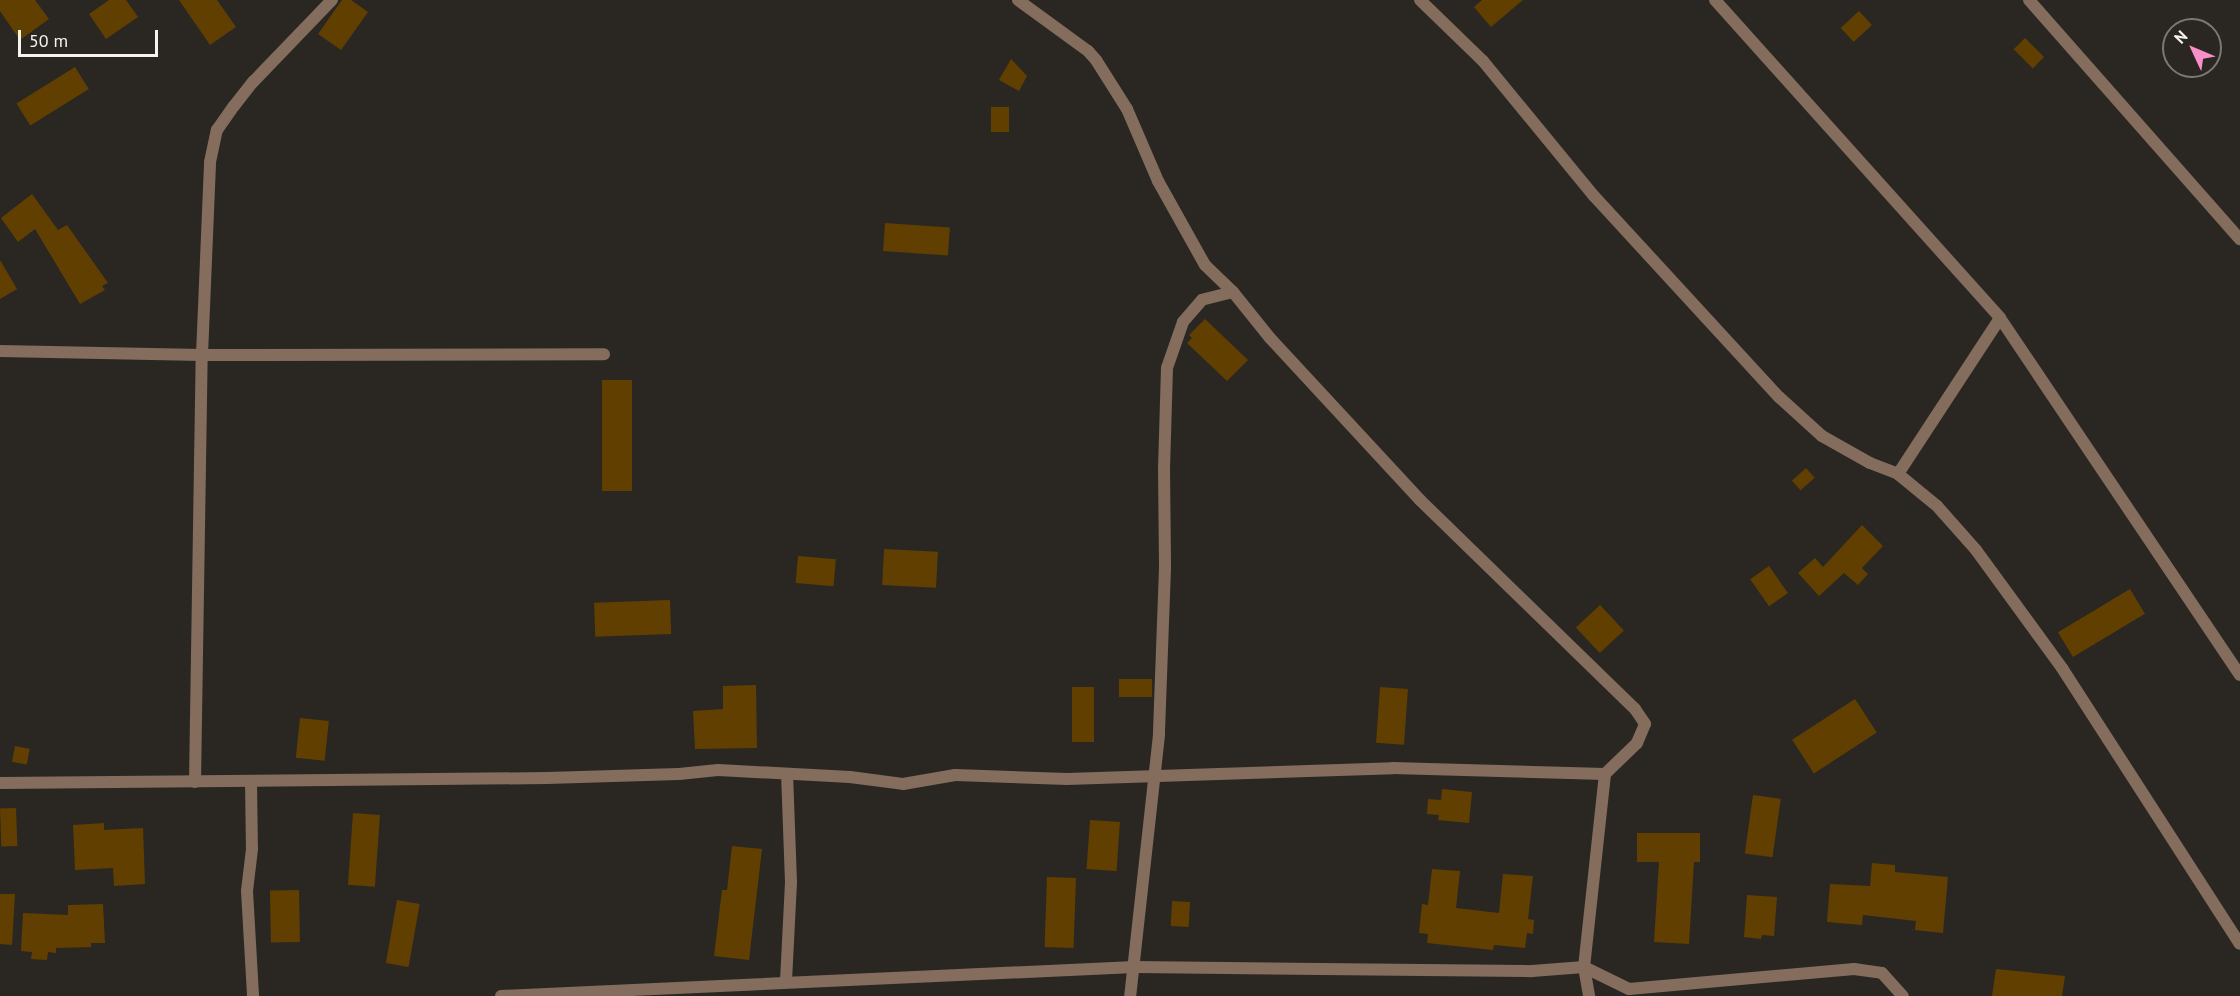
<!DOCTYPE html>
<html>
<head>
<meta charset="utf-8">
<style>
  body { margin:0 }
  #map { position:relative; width:2240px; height:996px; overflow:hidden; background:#2a2722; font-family:"PT Sans",sans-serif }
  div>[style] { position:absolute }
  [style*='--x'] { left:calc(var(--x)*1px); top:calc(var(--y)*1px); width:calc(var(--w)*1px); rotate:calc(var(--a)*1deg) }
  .building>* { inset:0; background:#613f00; transform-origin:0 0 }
  .minor>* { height:12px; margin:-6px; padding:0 6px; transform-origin:6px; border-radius:6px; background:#846d5d }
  span { translate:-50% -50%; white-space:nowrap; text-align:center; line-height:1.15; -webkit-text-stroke:5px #2a2722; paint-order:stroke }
  .north { position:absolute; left:2162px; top:18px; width:60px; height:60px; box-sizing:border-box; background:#2a2722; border:2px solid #7b7974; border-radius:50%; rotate:314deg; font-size:16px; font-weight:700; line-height:24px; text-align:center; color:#f5f3ef }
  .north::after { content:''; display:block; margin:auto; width:21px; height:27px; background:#f98fca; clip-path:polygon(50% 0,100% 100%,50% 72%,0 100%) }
  .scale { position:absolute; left:18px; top:30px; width:140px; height:27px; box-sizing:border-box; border:3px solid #f5f3ef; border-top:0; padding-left:8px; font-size:18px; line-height:21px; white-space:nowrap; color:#f5f3ef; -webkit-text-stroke:4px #2a2722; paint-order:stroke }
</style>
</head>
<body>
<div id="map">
  <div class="building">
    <div style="clip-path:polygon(0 0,35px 0,49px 19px,20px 40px,0 11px)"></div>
    <div style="clip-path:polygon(109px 0,126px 0,138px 17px,106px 39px,89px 14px)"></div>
    <div style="clip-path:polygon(179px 0,217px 0,236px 27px,210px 45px)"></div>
    <div style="clip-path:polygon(342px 0,351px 0,368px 12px,341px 50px,318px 34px)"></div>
    <div style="clip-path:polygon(1482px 0,1523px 0,1491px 27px,1474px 7px)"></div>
    <div style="left:1859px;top:11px;width:19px;height:25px;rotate:47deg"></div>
    <div style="left:2025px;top:38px;width:27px;height:16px;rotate:45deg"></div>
    <div style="clip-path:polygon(1011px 59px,1027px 76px,1019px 91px,999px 80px)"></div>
    <div style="left:75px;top:67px;width:26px;height:69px;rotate:58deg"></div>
    <div style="left:991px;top:107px;width:18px;height:25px"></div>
    <div style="clip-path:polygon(32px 194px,58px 230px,67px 225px,108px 283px,102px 286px,105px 290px,80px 304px,35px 229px,18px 242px,1px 218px)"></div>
    <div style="left:885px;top:223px;width:65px;height:28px;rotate:4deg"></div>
    <div style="clip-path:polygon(0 260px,17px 289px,0 299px)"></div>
    <div style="clip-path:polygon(1205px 319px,1248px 360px,1227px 381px,1187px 343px,1192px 338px,1189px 335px)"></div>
    <div style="left:602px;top:380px;width:30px;height:111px"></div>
    <div style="left:1806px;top:468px;width:13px;height:19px;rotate:48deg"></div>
    <div style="clip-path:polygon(1862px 525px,1883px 546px,1862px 568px,1868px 574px,1858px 585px,1844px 573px,1819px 596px,1798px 573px,1815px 558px,1823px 567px)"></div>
    <div style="left:884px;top:549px;width:54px;height:36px;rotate:3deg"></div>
    <div style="left:798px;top:556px;width:38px;height:27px;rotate:5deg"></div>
    <div style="left:1769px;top:566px;width:33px;height:23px;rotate:55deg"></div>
    <div style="left:2130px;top:589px;width:29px;height:84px;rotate:59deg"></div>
    <div style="left:670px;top:600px;width:34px;height:76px;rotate:88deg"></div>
    <div style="left:1600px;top:605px;width:35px;height:33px;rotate:47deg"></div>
    <div style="left:1152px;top:679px;width:18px;height:33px;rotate:90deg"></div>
    <div style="clip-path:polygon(756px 685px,757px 748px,695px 749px,693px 711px,723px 709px,723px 686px)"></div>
    <div style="left:1072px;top:687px;width:22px;height:55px"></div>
    <div style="left:1380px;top:687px;width:28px;height:56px;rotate:4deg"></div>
    <div style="left:1855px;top:699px;width:40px;height:75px;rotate:57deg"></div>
    <div style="left:300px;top:718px;width:29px;height:40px;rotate:6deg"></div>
    <div style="left:15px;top:746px;width:15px;height:16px;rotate:11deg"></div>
    <div style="clip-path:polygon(1442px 789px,1472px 792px,1469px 823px,1438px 820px,1439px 815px,1427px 814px,1428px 799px,1441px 800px)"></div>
    <div style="left:1753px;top:795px;width:28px;height:59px;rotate:8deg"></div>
    <div style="left:16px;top:808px;width:38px;height:16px;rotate:88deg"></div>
    <div style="left:353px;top:813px;width:27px;height:72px;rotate:4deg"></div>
    <div style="left:1090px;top:820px;width:30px;height:49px;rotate:4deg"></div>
    <div style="clip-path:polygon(104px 823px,104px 830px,143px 828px,145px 884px,114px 886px,113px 868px,75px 870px,73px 825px)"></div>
    <div style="clip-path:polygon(1637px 833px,1700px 833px,1700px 862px,1694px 862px,1689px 944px,1654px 942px,1659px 862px,1637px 862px)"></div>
    <div style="clip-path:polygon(732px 846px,762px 849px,749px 960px,714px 956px,722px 890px,727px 890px)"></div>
    <div style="clip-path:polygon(1872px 863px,1895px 865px,1895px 872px,1948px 877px,1943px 933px,1915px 930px,1916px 921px,1863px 915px,1862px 925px,1827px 922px,1830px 884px,1870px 886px)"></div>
    <div style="clip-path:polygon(1432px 869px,1460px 871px,1456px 908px,1499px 913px,1503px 874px,1533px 876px,1528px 919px,1534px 920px,1533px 934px,1527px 933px,1525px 948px,1494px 945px,1493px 950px,1427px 943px,1428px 934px,1419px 933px,1422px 904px,1428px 905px)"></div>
    <div style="left:1047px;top:877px;width:29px;height:70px;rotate:2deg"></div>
    <div style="left:299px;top:890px;width:52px;height:29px;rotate:89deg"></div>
    <div style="clip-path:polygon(0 894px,15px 894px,12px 945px,0 944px)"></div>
    <div style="clip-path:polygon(1747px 895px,1777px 897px,1774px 936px,1762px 935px,1761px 939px,1744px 937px)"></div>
    <div style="left:397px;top:900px;width:23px;height:64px;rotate:10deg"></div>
    <div style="left:1172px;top:901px;width:18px;height:25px;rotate:3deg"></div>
    <div style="clip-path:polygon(103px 904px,105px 943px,91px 943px,91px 947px,56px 948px,56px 953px,48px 952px,47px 960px,31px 959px,32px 952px,21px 951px,23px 913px,68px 915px,68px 905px)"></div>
    <div style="clip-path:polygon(1996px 969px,2065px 976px,2062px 996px,1992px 996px)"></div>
  </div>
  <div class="minor">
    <div style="--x:1018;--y:0;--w:87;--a:36.1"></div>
    <div style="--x:1088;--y:51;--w:12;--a:48"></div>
    <div style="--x:1096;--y:60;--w:58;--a:57.7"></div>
    <div style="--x:1127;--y:109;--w:78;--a:66.7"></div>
    <div style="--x:1158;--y:181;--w:96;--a:60.8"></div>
    <div style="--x:1205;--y:265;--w:39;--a:44"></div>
    <div style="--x:1233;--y:292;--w:32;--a:166"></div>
    <div style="--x:1202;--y:300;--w:29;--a:131"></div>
    <div style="--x:1183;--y:322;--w:49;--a:109.2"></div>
    <div style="--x:1167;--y:368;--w:100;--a:91.7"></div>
    <div style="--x:1164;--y:468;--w:100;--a:89.4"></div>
    <div style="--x:1165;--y:568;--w:167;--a:92.1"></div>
    <div style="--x:1159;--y:735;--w:263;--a:96.3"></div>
    <div style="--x:1420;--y:0;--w:88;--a:44.1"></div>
    <div style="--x:1483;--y:61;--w:175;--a:50.6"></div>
    <div style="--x:1594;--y:196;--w:273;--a:47.4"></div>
    <div style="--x:1779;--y:397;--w:58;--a:42.2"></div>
    <div style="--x:1822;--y:436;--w:55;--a:29.4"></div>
    <div style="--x:1870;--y:463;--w:30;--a:21"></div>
    <div style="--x:1898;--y:474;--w:50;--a:39.4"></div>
    <div style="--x:1937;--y:506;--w:59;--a:48.4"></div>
    <div style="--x:1976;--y:550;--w:146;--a:53.9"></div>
    <div style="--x:2062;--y:668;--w:328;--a:57.2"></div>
    <div style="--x:1715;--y:0;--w:427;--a:48.1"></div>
    <div style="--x:2000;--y:318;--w:430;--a:56.1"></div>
    <div style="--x:2029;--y:0;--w:319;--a:48.6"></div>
    <div style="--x:1233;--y:292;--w:59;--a:51.2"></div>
    <div style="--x:1270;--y:338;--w:221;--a:47.2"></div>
    <div style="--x:1420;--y:500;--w:300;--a:44.2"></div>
    <div style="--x:1635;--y:709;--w:18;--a:56"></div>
    <div style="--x:1645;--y:724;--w:21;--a:113"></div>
    <div style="--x:1637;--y:743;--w:45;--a:135.9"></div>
    <div style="--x:1605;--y:774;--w:194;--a:96.2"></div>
    <div style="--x:1584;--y:967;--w:29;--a:80"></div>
    <div style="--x:0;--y:351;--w:202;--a:1.1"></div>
    <div style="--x:202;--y:355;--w:402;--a:-0.1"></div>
    <div style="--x:1898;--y:474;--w:186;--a:-56.8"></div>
    <div style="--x:251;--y:781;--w:68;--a:89.2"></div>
    <div style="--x:252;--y:849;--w:42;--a:96.8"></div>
    <div style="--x:247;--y:891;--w:105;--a:86.7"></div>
    <div style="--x:195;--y:782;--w:427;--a:-89.1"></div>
    <div style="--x:202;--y:355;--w:193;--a:-87.6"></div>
    <div style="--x:210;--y:162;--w:33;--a:-78"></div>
    <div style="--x:217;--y:130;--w:29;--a:-55"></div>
    <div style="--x:234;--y:106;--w:31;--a:-52"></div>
    <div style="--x:253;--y:82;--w:114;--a:-46.1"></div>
    <div style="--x:0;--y:783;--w:547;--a:-0.52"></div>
    <div style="--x:547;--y:778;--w:132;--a:-1.7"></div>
    <div style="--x:679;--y:774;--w:39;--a:-6"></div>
    <div style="--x:718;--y:770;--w:132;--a:3"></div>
    <div style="--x:850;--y:777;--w:53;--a:7.5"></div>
    <div style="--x:903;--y:784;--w:53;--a:-9.8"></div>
    <div style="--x:955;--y:775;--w:112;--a:2"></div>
    <div style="--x:1067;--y:779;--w:326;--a:-1.9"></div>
    <div style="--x:1393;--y:768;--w:212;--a:1.6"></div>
    <div style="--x:786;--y:981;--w:99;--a:-87.1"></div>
    <div style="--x:791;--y:882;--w:108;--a:-92.1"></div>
    <div style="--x:501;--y:996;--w:634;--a:-2.62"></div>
    <div style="--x:1134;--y:967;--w:398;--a:0.6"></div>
    <div style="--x:1532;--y:971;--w:52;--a:-4.4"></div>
    <div style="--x:1584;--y:967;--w:50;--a:26.1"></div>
    <div style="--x:1629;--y:989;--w:226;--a:-5.1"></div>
    <div style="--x:1854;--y:969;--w:28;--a:8"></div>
    <div style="--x:1882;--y:973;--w:31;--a:48"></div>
  </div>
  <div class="north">N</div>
  <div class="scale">50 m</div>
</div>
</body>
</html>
